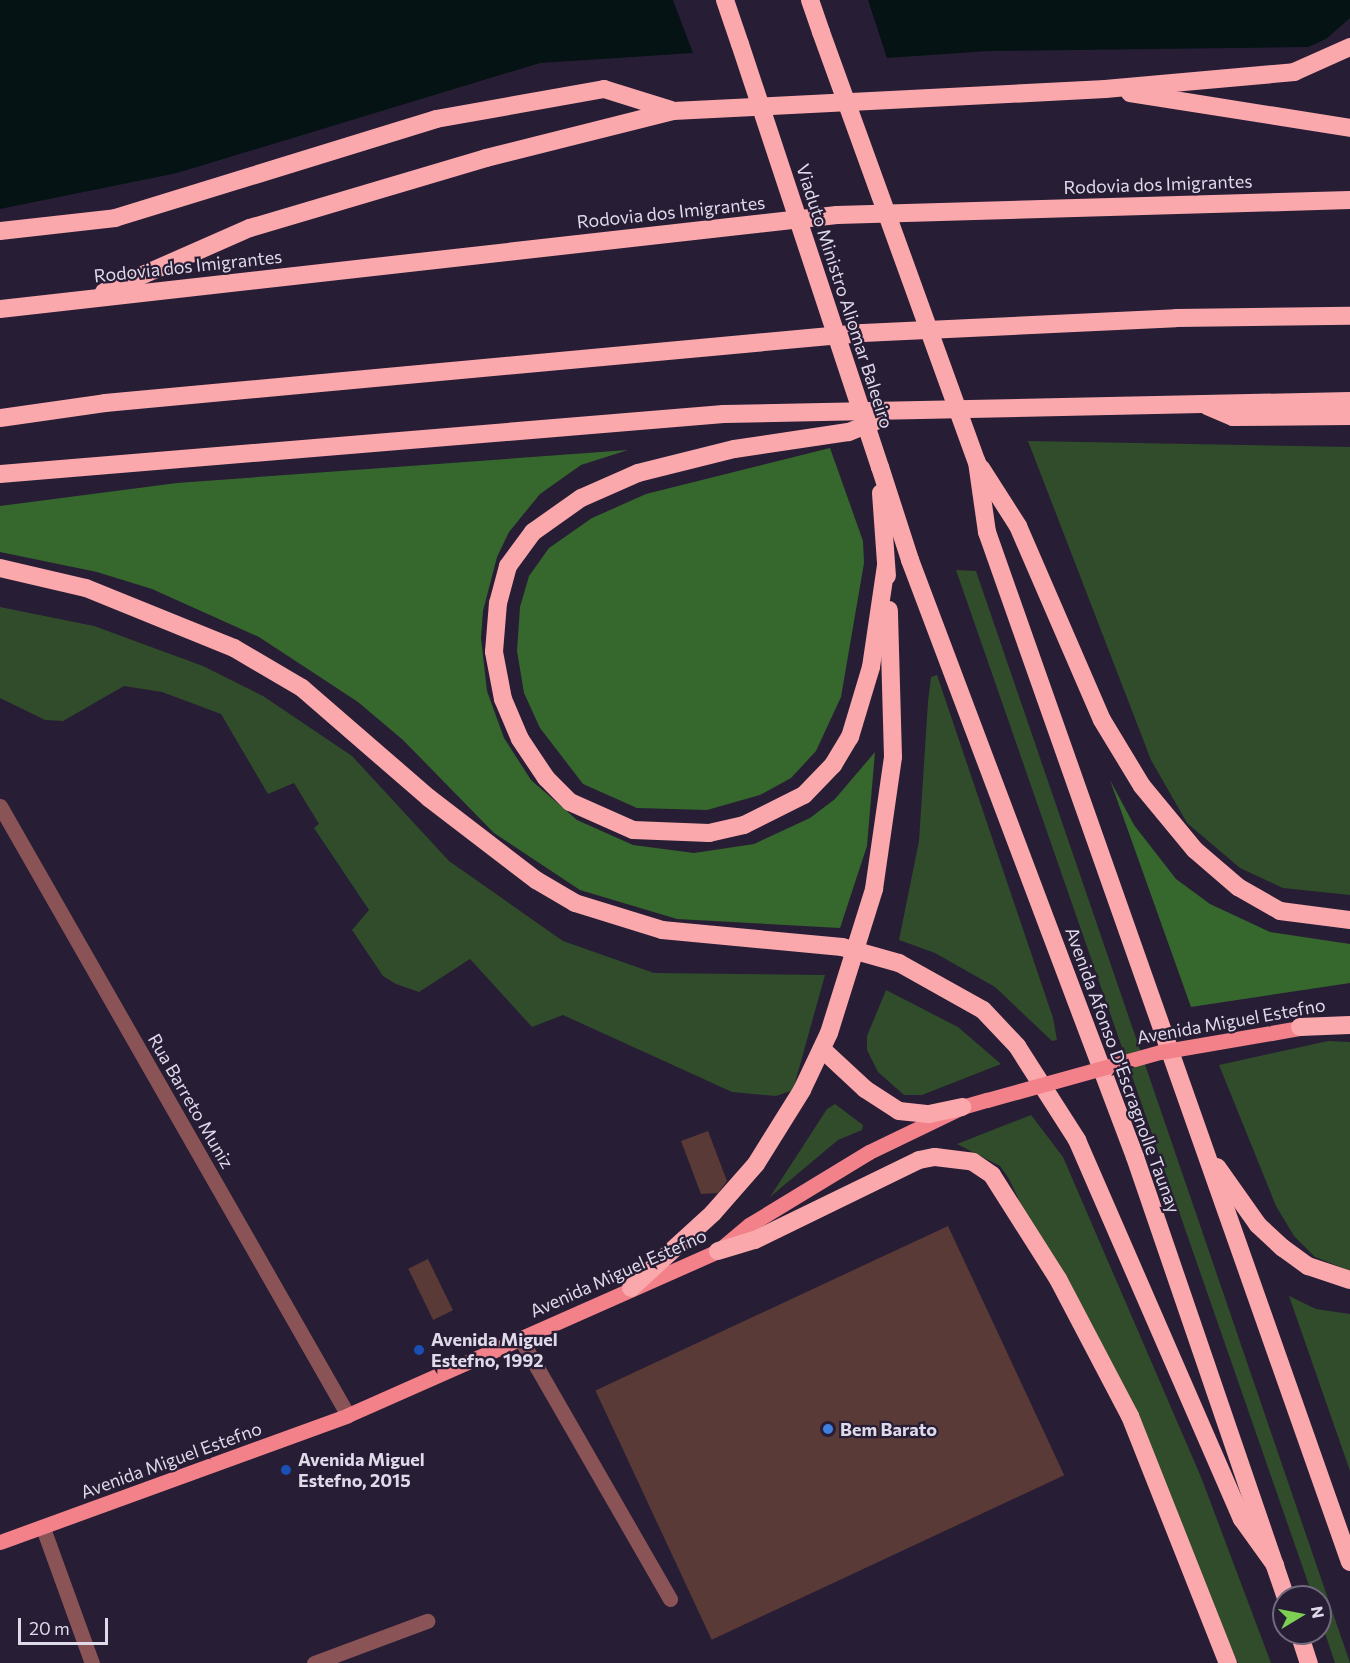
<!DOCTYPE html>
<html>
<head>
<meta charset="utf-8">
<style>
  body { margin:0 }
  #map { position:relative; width:1350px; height:1663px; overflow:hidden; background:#271d35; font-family:Commissioner,sans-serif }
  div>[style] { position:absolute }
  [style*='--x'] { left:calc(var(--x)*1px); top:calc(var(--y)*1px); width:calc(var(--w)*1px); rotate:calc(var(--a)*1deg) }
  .green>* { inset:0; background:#304c2a }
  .forest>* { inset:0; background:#36672d }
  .water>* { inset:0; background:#051315 }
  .building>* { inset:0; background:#5a3a36; transform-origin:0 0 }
  .minor>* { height:15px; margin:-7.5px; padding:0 7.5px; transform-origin:7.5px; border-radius:7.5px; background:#8a5356 }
  .major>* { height:15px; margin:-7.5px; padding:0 7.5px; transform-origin:7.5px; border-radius:7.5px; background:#f28189 }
  .highway>* { height:18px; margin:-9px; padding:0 9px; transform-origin:9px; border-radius:9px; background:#fba8ac }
  .major-bridge>* { height:15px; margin:-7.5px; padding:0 7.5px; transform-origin:7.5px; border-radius:7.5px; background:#f28189 }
  .highway-bridge>* { height:18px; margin:-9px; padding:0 9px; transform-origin:9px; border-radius:9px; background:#fba8ac }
  .dots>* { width:16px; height:16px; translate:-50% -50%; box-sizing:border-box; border:3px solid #271d35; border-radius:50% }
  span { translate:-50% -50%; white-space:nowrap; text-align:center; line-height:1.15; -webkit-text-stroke:4.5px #271d35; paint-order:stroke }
  .street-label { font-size:18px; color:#dfdaea }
  .poi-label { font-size:18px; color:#dfdaea; font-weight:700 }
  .left { translate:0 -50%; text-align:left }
  .north { position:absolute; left:1272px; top:1585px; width:60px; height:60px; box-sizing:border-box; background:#271d35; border:2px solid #71697d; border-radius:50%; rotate:80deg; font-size:16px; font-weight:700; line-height:24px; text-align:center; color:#dfdaea }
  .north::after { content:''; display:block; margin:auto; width:21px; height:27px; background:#7ed053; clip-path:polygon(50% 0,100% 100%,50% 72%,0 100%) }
  .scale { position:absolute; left:18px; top:1618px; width:90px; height:27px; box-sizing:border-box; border:3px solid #dfdaea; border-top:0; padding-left:8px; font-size:18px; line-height:21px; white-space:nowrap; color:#dfdaea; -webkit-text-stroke:4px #271d35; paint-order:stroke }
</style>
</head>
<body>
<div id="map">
  <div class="green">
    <div style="clip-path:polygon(1028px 441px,1350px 447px,1350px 895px,1283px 888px,1240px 868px,1187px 823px,1151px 760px)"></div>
    <div style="clip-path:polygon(956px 570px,976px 571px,1350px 1663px,1335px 1663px,1320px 1618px,1320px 1597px,1313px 1597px)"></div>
    <div style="clip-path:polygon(0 607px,94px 626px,203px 666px,263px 696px,352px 756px,449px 861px,563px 941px,654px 973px,825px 975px,793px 1090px,776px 1096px,732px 1092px,563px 1015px,532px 1027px,470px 959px,419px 992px,396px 984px,383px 976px,352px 930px,369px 910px,314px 828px,319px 824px,294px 783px,268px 794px,221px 714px,162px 692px,124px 686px,63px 721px,45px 720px,0 698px)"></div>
    <div style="clip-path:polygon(937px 675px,1053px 1018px,1057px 1040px,1052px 1041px,995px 987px,935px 953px,899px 940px,919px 841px,928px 702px,931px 677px)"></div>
    <div style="clip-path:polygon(886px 990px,958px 1027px,1001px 1064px,922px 1095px,904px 1095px,878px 1072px,867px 1050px,867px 1036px)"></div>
    <div style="clip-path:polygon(1328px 1041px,1350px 1042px,1350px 1271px,1315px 1257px,1294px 1236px,1276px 1206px,1219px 1065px)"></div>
    <div style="clip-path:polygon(835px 1104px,863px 1125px,862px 1130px,838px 1140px,770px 1197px,827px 1109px)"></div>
    <div style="clip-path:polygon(1031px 1115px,1063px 1157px,1201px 1477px,1271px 1663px,1238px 1663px,1009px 1179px,1000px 1166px,957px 1144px)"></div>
    <div style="clip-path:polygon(1289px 1296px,1316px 1309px,1350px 1314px,1350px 1471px)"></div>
  </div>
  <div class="forest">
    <div style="clip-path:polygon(830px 448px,863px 541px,864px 563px,841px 697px,816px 751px,791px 778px,760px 795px,707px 810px,637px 808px,583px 784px,540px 728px,524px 693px,517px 651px,520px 607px,529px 576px,549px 548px,592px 518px,646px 494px)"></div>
    <div style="clip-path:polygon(628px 450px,581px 465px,540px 494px,509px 532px,497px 557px,483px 611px,481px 638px,487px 691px,504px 738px,531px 780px,577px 820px,633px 845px,694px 853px,754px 844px,810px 818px,835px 799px,875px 752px,867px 846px,840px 928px,677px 919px,580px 890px,494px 833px,403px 740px,358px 702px,259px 637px,152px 589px,97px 572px,0 552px,0 506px,177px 483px)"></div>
    <div style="clip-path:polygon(1110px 780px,1134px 825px,1176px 879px,1210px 904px,1270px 932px,1350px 944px,1350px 983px,1191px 1007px)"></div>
  </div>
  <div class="water">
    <div style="clip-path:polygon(0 0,673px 0,693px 53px,540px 63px,177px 173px,0 209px)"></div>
    <div style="clip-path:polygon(868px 0,1350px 0,1350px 18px,1326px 39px,1308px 47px,988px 51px,887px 58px)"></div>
  </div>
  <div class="building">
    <div style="clip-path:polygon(708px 1131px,727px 1181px,718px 1193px,701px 1194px,681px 1141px)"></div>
    <div style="left:948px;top:1226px;width:275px;height:389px;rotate:65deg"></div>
    <div style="left:428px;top:1259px;width:57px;height:22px;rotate:64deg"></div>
  </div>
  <div class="minor">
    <div style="--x:0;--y:806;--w:701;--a:60.26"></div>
    <div style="--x:520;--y:1338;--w:301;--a:60.1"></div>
    <div style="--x:43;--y:1528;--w:144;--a:70.1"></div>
    <div style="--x:314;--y:1663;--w:121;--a:-20.4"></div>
  </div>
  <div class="major">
    <div style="--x:1271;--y:1033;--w:41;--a:-9.9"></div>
    <div style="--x:0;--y:1542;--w:370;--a:-20"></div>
    <div style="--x:348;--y:1415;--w:405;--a:-23.9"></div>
    <div style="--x:718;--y:1251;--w:40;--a:-40"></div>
    <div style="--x:749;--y:1225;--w:140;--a:-31.3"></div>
    <div style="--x:869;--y:1152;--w:103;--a:-25.8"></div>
    <div style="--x:962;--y:1107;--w:26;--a:-16"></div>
  </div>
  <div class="highway">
    <div style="--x:725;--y:0;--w:46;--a:71.2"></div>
    <div style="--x:810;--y:0;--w:34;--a:71"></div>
    <div style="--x:1130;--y:93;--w:223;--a:9"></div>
    <div style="--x:0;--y:231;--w:116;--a:-6.4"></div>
    <div style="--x:115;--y:218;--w:336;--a:-17.1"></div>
    <div style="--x:436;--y:119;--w:171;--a:-10.1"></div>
    <div style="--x:604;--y:89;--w:70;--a:17.4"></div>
    <div style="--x:104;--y:292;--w:159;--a:-23.7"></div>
    <div style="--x:250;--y:228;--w:246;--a:-16.5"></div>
    <div style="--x:486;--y:158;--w:193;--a:-14.1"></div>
    <div style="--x:673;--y:111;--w:433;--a:-2.9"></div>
    <div style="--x:1105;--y:89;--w:190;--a:-5.1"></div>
    <div style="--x:1294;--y:72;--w:61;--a:-24.1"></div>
    <div style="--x:0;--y:309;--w:842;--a:-6.41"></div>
    <div style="--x:837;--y:215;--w:513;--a:-1.67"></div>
    <div style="--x:1207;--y:406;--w:28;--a:23"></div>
    <div style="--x:1233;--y:417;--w:117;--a:-0.5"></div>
    <div style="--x:0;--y:418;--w:106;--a:-8.1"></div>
    <div style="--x:105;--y:403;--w:761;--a:-5.28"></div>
    <div style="--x:863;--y:333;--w:313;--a:-2.7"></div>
    <div style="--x:1176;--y:318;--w:174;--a:-0.7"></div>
    <div style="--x:881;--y:419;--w:35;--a:158"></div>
    <div style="--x:848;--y:432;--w:115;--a:171.5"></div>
    <div style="--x:734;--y:449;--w:99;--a:166"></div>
    <div style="--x:638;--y:473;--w:62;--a:156.3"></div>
    <div style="--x:581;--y:498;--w:59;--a:144.7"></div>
    <div style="--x:533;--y:532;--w:42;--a:126.3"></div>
    <div style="--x:508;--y:566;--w:38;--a:105"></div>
    <div style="--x:498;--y:603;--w:49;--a:94.7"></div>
    <div style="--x:494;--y:652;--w:48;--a:79.2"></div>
    <div style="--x:503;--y:699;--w:43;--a:67"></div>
    <div style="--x:520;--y:739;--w:47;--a:56.3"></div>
    <div style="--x:546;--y:778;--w:34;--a:45"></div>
    <div style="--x:570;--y:802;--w:69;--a:24"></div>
    <div style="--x:633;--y:830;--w:76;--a:2.3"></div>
    <div style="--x:709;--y:833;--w:36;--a:-13"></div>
    <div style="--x:744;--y:825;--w:67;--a:-26.6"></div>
    <div style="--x:804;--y:795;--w:42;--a:-46"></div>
    <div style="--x:833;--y:765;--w:33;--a:-59"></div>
    <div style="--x:850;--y:737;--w:73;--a:-73.3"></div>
    <div style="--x:871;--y:667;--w:102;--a:-81.6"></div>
    <div style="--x:977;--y:462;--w:71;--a:81.9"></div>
    <div style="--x:987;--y:532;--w:1092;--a:70.59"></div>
    <div style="--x:880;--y:467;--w:98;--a:72.1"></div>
    <div style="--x:910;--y:560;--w:638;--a:69.35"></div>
    <div style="--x:1135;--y:1157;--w:465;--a:71.1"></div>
    <div style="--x:981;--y:468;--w:69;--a:57.5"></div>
    <div style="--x:1018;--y:526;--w:211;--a:66.6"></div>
    <div style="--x:1102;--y:720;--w:77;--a:58.8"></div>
    <div style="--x:1142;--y:786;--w:83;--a:50.4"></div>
    <div style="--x:1195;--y:850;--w:57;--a:40.7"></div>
    <div style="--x:1238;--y:887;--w:48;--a:29.7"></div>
    <div style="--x:1280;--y:911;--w:71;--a:7.3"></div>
    <div style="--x:0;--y:474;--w:726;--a:-4.74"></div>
    <div style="--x:724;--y:414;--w:626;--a:-1.19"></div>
    <div style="--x:881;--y:493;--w:83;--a:85.9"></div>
    <div style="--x:0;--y:568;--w:88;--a:13.1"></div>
    <div style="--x:86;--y:588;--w:160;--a:22.1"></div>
    <div style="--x:234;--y:648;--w:79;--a:30.5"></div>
    <div style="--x:302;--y:688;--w:168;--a:40.9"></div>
    <div style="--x:429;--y:798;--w:135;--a:37.5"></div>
    <div style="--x:536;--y:880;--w:45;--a:30.5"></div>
    <div style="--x:575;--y:903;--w:91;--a:17.2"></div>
    <div style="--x:662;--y:930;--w:181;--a:5.4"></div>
    <div style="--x:842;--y:947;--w:59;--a:15.7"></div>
    <div style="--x:899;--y:963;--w:96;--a:29.2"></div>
    <div style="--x:983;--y:1010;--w:50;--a:46.6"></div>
    <div style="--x:1017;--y:1046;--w:112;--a:57.4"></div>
    <div style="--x:1077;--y:1140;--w:413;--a:66.5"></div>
    <div style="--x:1242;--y:1519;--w:57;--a:54.3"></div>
    <div style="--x:874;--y:889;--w:133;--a:-81.8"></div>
    <div style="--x:893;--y:757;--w:147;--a:-91.6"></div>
    <div style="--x:1300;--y:1027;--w:50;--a:-2.3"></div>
    <div style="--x:822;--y:1049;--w:59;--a:42.9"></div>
    <div style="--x:865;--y:1089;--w:40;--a:32.9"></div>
    <div style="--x:899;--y:1111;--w:30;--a:6"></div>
    <div style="--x:929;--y:1114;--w:34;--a:-12"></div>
    <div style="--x:1217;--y:1167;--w:71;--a:54.7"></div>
    <div style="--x:1258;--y:1225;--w:34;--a:43"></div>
    <div style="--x:1283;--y:1248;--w:31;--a:36"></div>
    <div style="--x:1308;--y:1266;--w:44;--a:18.4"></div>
    <div style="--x:718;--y:1251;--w:39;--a:-17"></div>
    <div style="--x:755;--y:1240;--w:182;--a:-26"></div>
    <div style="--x:919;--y:1160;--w:16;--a:-11"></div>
    <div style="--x:935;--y:1157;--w:38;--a:7"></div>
    <div style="--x:973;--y:1162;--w:23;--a:34"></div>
    <div style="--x:992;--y:1175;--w:123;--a:57.6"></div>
    <div style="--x:1058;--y:1279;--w:155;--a:62.3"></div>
    <div style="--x:1130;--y:1416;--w:266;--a:68.4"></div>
    <div style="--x:631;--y:1288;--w:111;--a:-42.4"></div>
    <div style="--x:713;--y:1213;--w:65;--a:-48.7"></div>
    <div style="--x:756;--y:1164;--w:87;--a:-58.1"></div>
    <div style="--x:802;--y:1090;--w:63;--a:-64.7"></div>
    <div style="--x:1299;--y:1633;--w:32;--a:72"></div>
  </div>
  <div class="major-bridge">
    <div style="--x:987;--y:1100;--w:180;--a:-15.5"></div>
    <div style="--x:1160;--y:1052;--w:113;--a:-9.7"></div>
  </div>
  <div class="highway-bridge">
    <div style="--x:821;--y:32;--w:457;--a:70.1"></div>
    <div style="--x:740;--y:44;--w:446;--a:71.7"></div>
    <div style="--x:829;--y:1033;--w:151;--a:-72.6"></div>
  </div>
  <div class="dots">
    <div style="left:419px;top:1350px;background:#1a4fb4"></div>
    <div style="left:828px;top:1429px;background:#3f7fe0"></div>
    <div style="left:286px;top:1470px;background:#1a4fb4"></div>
  </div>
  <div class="street-label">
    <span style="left:1158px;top:184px;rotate:-2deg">Rodovia dos Imigrantes</span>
    <span style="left:671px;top:212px;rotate:-6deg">Rodovia dos Imigrantes</span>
    <span style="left:188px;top:266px;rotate:-6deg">Rodovia dos Imigrantes</span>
    <span style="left:845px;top:296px;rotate:72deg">Viaduto Ministro Aliomar Baleeiro</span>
    <span style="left:1231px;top:1021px;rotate:-10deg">Avenida Miguel Estefno</span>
    <span style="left:1123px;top:1070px;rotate:70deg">Avenida Afonso D'Escragnolle Taunay</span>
    <span style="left:191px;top:1101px;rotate:60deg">Rua Barreto Muniz</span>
    <span style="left:618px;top:1273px;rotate:-24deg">Avenida Miguel Estefno</span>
    <span style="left:171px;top:1460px;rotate:-20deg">Avenida Miguel Estefno</span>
  </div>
  <div class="poi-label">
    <span class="left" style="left:431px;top:1350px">Avenida Miguel<br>Estefno, 1992</span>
    <span class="left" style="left:840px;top:1429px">Bem Barato</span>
    <span class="left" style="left:298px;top:1470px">Avenida Miguel<br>Estefno, 2015</span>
  </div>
  <div class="north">N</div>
  <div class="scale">20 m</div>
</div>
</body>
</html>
